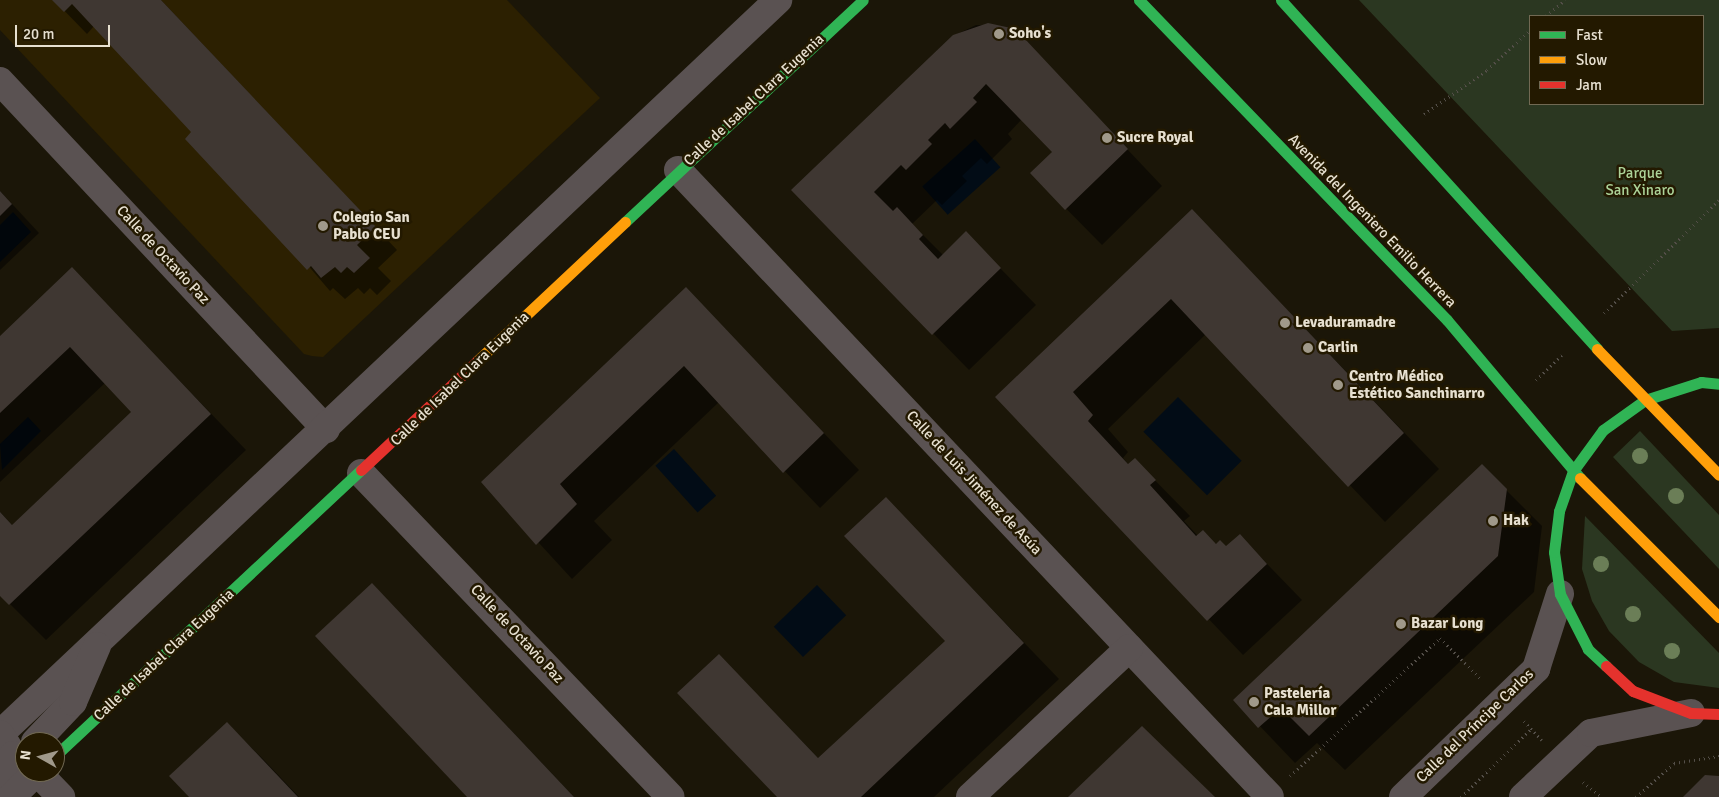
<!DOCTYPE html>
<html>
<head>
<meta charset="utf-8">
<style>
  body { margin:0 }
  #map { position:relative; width:1719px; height:797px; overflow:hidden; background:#1b1608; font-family:Signika,sans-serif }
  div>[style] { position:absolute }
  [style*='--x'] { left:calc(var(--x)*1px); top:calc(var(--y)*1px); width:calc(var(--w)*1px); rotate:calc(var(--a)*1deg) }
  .built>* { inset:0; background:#2c2001 }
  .green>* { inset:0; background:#2b3721 }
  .water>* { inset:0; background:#020c16; transform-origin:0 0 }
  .shadow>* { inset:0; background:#0007 }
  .building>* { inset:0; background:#3f3732 }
  .path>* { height:3px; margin-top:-1.5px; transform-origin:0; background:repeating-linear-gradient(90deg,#544f49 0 1px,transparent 0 5px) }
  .street>* { height:28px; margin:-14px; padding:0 14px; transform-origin:14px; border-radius:14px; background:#5a5252 }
  .fast>* { height:11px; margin:-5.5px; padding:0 5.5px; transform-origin:5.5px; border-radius:5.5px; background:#30b455 }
  .slow>* { height:11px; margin:-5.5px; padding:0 5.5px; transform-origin:5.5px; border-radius:5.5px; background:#ff9f0a }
  .jam>* { height:11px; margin:-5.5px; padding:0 5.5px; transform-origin:5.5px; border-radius:5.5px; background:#e5322d }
  .trees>* { width:16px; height:16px; margin:-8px; border-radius:50%; background:#6b7e57 }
  .dots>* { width:14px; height:14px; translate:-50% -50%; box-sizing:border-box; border:2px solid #231900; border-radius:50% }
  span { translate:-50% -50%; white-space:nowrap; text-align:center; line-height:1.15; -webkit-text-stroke:5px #231900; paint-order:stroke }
  .poi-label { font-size:15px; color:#e7e0d0; font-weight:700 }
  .left { translate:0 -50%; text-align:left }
  .street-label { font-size:15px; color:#e7e0d0 }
  .park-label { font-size:15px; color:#acd398 }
  .legend { position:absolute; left:1529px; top:15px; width:175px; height:90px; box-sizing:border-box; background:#231900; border:1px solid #716953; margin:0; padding:6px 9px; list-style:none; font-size:15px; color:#e7e0d0 }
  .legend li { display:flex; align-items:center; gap:10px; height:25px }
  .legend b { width:25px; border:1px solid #716953 }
  .north { position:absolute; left:15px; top:732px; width:50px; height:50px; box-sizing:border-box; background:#231900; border:1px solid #716953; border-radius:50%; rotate:277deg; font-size:14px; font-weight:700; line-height:20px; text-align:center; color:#e7e0d0 }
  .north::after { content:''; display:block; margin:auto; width:18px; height:22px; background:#a0998a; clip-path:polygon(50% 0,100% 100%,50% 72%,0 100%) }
  .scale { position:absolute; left:15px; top:25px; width:95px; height:22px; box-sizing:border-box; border:2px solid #e7e0d0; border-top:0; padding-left:6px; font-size:15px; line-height:18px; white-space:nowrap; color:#e7e0d0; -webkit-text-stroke:4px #231900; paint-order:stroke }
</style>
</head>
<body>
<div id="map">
  <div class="built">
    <div style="clip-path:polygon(0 0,507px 0,600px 98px,323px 357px,312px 356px,304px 354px,0 30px)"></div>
  </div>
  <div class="green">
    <div style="clip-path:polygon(evenodd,1359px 0,1719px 0,1719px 328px,1672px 331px,1359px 0,1703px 16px,1703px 104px,1530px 104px,1530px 16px,1703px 16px)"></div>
    <div style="clip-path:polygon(1640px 431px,1719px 515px,1719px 569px,1613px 457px)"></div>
    <div style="clip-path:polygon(1585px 516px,1719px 653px,1719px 688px,1674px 682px,1639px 662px,1609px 631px,1592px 601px,1582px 569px)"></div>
  </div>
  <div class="water">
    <div style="left:975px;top:139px;width:38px;height:71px;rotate:48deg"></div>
    <div style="clip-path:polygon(13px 212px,31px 232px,0 262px,0 225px)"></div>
    <div style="left:1178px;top:397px;width:90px;height:49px;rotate:45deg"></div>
    <div style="clip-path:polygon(28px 417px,41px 431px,2px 470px,0 444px)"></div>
    <div style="left:674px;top:449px;width:63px;height:25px;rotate:48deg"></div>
    <div style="left:817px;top:585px;width:42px;height:60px;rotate:46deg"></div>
  </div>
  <div class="shadow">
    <div style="clip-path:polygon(54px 0,161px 0,397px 250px,378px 268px,391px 281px,377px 295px,370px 288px,364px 294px,358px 288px,345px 299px,333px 288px,330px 291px,193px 132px,94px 26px,87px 34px)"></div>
    <div style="clip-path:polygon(976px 25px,1001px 26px,1024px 40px,1162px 186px,1102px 245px,1031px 173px,1054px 152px,1022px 119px,1008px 134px,1012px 139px,987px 164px,981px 158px,962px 176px,967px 181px,942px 205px,937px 200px,912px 224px,943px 255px,966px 233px,1036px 305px,969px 370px,793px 190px,953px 36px)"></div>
    <div style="clip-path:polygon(0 191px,39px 233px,0 270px)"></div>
    <div style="clip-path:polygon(1227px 247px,1439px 469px,1385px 522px,1206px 334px,1108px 429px,1128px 452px,1123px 458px,1129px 465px,1135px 460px,1190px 516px,1184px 521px,1198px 536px,1226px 548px,1240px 536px,1302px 600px,1243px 655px,997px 397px)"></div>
    <div style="clip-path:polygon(72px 269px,246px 450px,46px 640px,0 594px,0 512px,13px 526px,133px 412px,105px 383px,0 482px,0 337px)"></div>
    <div style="clip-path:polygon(686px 288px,859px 470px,820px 508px,719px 402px,594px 521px,612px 540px,572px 579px,483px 482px)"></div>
    <div style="clip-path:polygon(1482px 466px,1542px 526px,1534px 592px,1345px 770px,1317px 743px,1295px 763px,1235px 700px)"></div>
    <div style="clip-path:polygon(921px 535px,1059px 679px,934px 797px,779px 797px,719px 655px,819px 759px,946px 641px)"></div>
    <div style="clip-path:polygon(372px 584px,407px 620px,574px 797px,469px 797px)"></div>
    <div style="clip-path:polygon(227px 724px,263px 759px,299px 797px,191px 797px)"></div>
  </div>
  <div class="building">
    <div style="clip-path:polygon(52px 0,161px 0,376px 227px,357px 245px,370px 258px,354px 273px,347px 267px,341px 273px,335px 267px,321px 278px,311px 266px,307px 270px,185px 139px,191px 132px,72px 4px,64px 12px)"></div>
    <div style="clip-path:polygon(988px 23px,1011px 28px,1025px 39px,1128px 149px,1065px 210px,1030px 173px,1052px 152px,986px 84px,973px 98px,977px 102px,950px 129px,945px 123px,928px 140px,932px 144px,906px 170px,901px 165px,874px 192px,893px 211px,897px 207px,923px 235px,919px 239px,938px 259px,966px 231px,1001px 268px,932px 335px,791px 190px,953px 35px)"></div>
    <div style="clip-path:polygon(0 191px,12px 204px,0 216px)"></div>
    <div style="clip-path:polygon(1192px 209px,1404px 433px,1348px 487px,1171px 299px,1073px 392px,1093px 415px,1088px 421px,1128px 464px,1135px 458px,1156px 480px,1150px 485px,1196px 536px,1203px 530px,1216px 544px,1220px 540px,1226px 546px,1240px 534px,1267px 564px,1207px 621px,995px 397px)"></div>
    <div style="clip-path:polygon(72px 267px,211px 414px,9px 605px,0 596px,0 512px,12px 525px,131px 412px,70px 347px,0 413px,0 336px)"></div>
    <div style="clip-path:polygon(686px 287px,824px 433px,783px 473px,684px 366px,560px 484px,577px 504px,536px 545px,481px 482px)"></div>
    <div style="clip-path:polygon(1482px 464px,1507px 489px,1498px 556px,1309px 736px,1281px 708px,1258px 728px,1233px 700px)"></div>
    <div style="clip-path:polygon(886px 497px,1024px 643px,861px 797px,777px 797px,677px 693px,719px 654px,818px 758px,945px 641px,844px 536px)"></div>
    <div style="clip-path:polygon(372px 583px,574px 797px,467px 797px,315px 636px)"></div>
    <div style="clip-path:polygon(227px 722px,298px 797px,189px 797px,169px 776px)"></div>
    <div style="clip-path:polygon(1142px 726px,1215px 797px,1068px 797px)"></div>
    <div style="clip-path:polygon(1705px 775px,1719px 776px,1719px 797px,1683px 797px)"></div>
  </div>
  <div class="path">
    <div style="--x:1546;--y:16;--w:25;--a:-40"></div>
    <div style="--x:1424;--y:114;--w:77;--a:-34.9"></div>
    <div style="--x:1487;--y:70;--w:59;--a:-42.9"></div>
    <div style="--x:1604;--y:313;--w:161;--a:-44.5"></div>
    <div style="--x:1536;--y:380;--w:36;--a:-44"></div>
    <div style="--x:1524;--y:721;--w:26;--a:47"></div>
    <div style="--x:1290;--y:776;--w:204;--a:-42.6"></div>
    <div style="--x:1440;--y:638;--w:59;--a:45"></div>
    <div style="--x:1583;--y:782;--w:24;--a:38"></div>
    <div style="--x:1461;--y:797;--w:99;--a:-44.2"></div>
    <div style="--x:1636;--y:797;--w:51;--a:-41.8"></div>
    <div style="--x:1674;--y:763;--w:46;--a:-8.8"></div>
  </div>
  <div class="street">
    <div style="--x:0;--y:81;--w:477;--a:46.9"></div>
    <div style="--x:678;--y:170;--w:862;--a:46.64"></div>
    <div style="--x:361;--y:473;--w:448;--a:46.3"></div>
    <div style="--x:0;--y:734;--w:1070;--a:-43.33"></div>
    <div style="--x:0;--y:734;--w:25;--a:58"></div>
    <div style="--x:13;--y:755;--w:27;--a:118"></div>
    <div style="--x:35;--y:742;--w:55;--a:-46.5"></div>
    <div style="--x:73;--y:702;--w:61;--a:-66.8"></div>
    <div style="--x:37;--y:772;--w:35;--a:46"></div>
    <div style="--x:11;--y:797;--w:36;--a:-44"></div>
    <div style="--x:970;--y:797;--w:218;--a:-43.1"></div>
    <div style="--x:1403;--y:797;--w:185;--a:-43.9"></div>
    <div style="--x:1536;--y:669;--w:79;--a:-72.3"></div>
    <div style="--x:1523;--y:797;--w:93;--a:-43.3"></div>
    <div style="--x:1591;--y:733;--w:102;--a:-11.3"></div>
  </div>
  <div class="fast">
    <div style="--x:1139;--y:0;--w:444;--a:46.1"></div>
    <div style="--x:1447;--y:320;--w:207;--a:49.9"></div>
    <div style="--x:1281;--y:0;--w:471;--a:47.8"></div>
    <div style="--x:625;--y:222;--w:325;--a:-43"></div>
    <div style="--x:1606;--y:666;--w:25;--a:-137"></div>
    <div style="--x:1588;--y:649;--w:62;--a:-117"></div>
    <div style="--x:1560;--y:594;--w:42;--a:-98.1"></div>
    <div style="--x:1554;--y:552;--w:41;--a:-83"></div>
    <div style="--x:1559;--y:511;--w:42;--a:-70.7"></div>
    <div style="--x:1573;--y:471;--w:51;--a:-53.8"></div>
    <div style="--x:1603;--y:430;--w:52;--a:-35.5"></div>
    <div style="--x:1645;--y:400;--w:59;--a:-17.8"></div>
    <div style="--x:1701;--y:382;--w:18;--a:6"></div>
    <div style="--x:55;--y:756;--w:419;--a:-43.1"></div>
  </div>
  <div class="slow">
    <div style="--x:1597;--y:349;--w:175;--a:45.9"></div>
    <div style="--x:477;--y:361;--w:203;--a:-43.2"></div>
    <div style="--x:1580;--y:478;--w:197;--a:45"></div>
  </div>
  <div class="jam">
    <div style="--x:361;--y:470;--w:159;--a:-43.2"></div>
    <div style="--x:1606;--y:666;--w:37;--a:43"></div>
    <div style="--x:1633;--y:691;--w:62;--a:20.8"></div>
    <div style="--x:1691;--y:713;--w:28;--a:2"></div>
  </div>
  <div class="trees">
    <div style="left:1640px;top:456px"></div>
    <div style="left:1676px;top:496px"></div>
    <div style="left:1601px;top:564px"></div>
    <div style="left:1633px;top:614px"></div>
    <div style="left:1672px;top:651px"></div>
  </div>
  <div class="dots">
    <div style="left:999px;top:34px;background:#a0998a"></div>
    <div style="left:1107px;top:138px;background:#a0998a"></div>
    <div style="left:323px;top:226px;background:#a0998a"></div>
    <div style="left:1285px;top:323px;background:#a0998a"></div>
    <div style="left:1308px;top:348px;background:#a0998a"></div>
    <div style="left:1338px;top:385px;background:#a0998a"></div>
    <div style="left:1493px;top:521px;background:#a0998a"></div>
    <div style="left:1401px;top:624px;background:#a0998a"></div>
    <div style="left:1254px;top:702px;background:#a0998a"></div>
  </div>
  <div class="poi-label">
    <span class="left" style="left:1009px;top:34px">Soho's</span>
    <span class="left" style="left:1117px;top:138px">Sucre Royal</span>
    <span class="left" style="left:333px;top:226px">Colegio San<br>Pablo CEU</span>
    <span class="left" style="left:1295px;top:323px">Levaduramadre</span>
    <span class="left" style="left:1318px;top:348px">Carlin</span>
    <span class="left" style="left:1349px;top:385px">Centro Médico<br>Estético Sanchinarro</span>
    <span class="left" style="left:1503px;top:521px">Hak</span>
    <span class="left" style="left:1411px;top:624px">Bazar Long</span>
    <span class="left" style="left:1264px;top:702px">Pastelería<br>Cala Millor</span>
  </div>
  <div class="street-label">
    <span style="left:754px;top:100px;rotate:-43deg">Calle de Isabel Clara Eugenia</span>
    <span style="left:1372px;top:221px;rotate:46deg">Avenida del Ingeniero Emilio Herrera</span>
    <span style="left:163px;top:255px;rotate:47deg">Calle de Octavio Paz</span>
    <span style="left:460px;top:379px;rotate:-44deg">Calle de Isabel Clara Eugenia</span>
    <span style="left:974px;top:483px;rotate:47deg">Calle de Luis Jiménez de Asúa</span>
    <span style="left:517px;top:634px;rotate:47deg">Calle de Octavio Paz</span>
    <span style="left:164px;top:655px;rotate:-43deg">Calle de Isabel Clara Eugenia</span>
    <span style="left:1475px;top:726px;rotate:-44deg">Calle del Príncipe Carlos</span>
  </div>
  <div class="park-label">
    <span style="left:1640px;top:182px">Parque<br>San Xinaro</span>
  </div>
  <ul class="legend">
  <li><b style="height:6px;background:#30b455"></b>Fast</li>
  <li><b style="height:6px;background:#ff9f0a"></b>Slow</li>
  <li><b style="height:6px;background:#e5322d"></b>Jam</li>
  </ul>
  <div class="north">N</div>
  <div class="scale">20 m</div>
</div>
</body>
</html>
